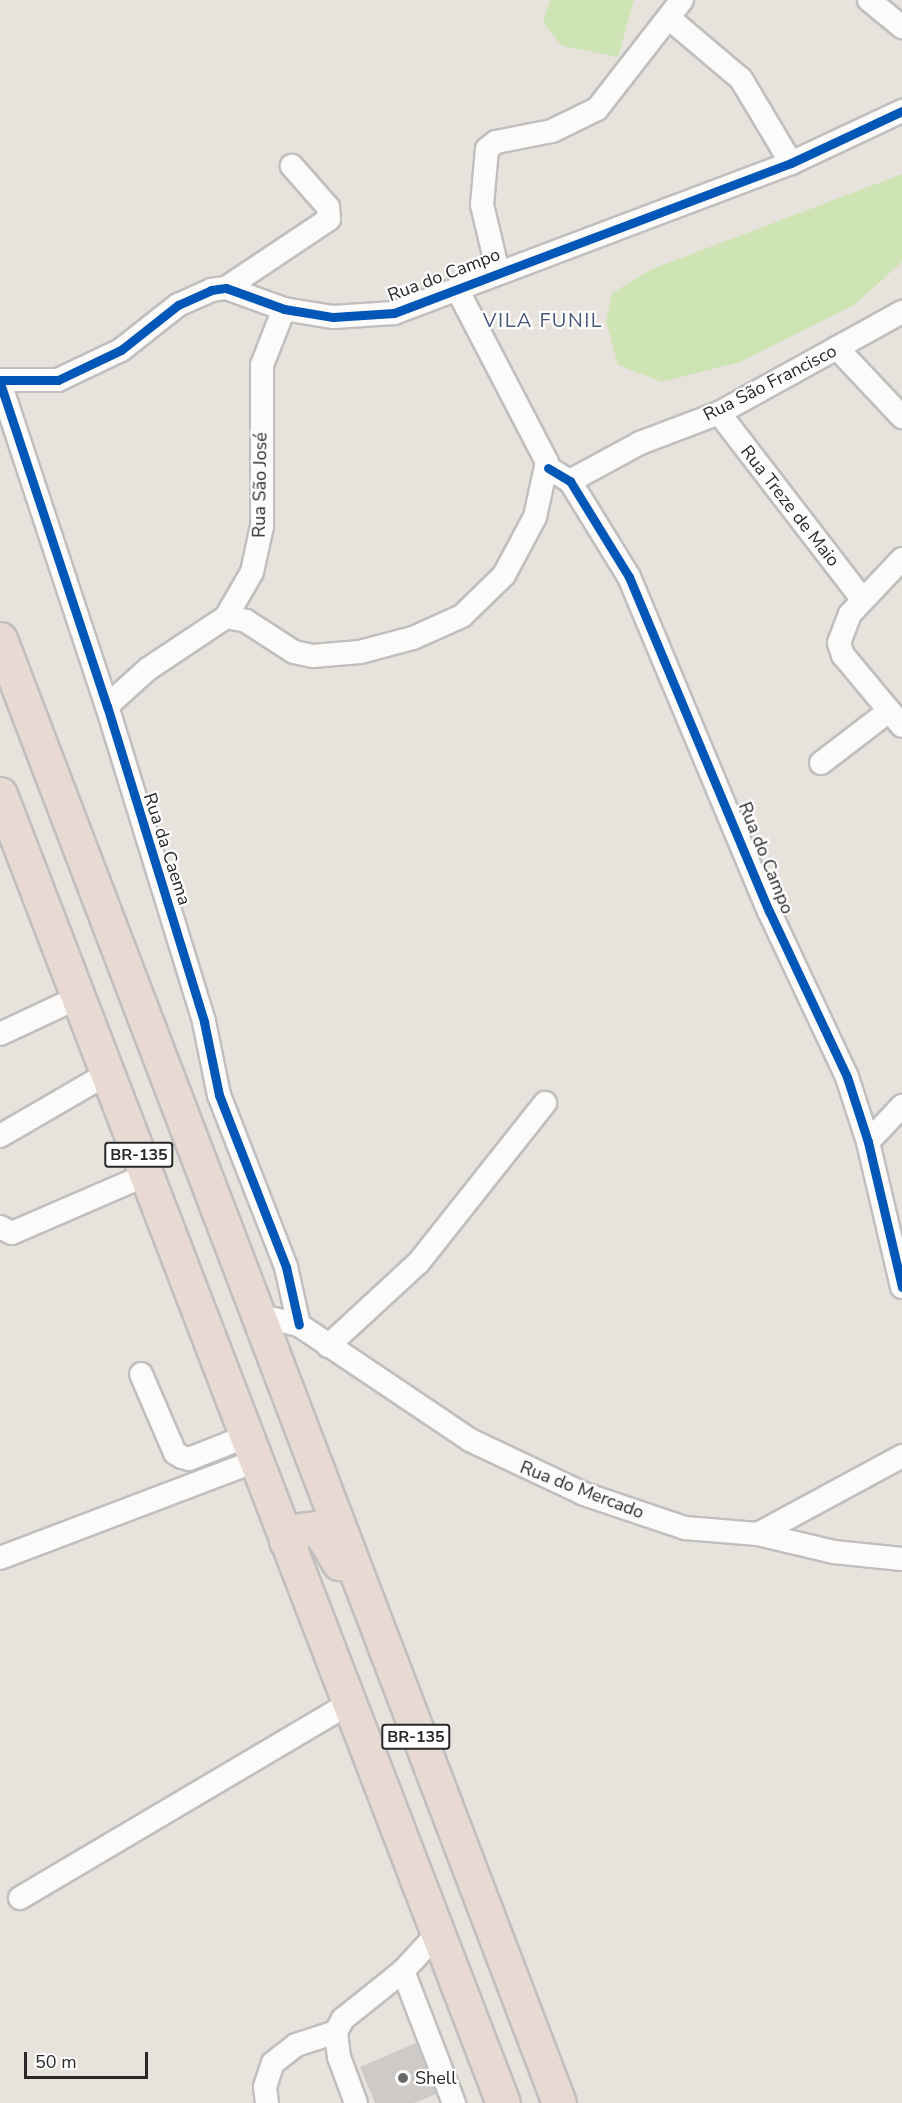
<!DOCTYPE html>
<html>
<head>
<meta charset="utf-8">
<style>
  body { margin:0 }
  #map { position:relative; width:902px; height:2103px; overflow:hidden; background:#e8e2dd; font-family:"Nunito Sans",sans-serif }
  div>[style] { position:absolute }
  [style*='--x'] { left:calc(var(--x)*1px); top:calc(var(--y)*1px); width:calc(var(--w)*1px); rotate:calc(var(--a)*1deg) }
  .green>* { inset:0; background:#cfe4b4 }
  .building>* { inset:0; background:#cecac7 }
  .roads { filter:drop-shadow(2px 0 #c0bfbf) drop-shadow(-2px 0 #c0bfbf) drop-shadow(0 2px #c0bfbf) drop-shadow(0 -2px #c0bfbf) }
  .minor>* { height:22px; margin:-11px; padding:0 11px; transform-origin:11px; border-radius:11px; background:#fcfbfa }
  .highway>* { height:33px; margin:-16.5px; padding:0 16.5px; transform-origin:16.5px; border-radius:16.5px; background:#e8d9d2 }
  .cycleway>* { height:9px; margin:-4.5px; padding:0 4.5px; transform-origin:4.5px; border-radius:4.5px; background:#0057b8 }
  .dots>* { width:16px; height:16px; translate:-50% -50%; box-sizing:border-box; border:3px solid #fff; border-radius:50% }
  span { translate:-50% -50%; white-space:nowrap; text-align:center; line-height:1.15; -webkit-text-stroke:4.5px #fff; paint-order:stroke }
  .shield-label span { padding:2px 4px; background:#fff; border:2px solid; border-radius:4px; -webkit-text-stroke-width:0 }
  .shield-label { font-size:16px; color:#282828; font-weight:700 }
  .street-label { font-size:18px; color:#282828 }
  .poi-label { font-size:18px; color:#282828 }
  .left { translate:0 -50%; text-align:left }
  .neighbourhood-label { font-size:20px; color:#47577b; letter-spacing:1.5px }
  .scale { position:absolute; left:24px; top:2052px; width:124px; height:27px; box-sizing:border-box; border:3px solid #282828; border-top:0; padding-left:8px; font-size:18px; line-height:21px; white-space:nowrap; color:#282828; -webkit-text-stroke:4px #fff; paint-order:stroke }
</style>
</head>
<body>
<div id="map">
  <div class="green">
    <div style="clip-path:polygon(550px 0,634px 0,618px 57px,562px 46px,543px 22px)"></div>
    <div style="clip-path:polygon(902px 174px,902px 262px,854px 305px,740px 362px,662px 382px,618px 365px,606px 321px,612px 293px,652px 269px)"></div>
  </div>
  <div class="building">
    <div style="clip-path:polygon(416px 2043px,436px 2094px,414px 2103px,375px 2103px,360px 2067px)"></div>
  </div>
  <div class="roads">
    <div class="minor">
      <div style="--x:869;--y:0;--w:43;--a:39.3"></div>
      <div style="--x:670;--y:19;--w:93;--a:40.2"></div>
      <div style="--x:741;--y:79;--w:98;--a:59.2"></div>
      <div style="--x:498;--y:272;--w:69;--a:-103.4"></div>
      <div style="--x:482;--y:205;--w:56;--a:-84.9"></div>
      <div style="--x:487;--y:149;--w:11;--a:-38"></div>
      <div style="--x:496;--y:142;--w:57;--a:-11.1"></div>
      <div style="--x:552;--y:131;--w:50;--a:-26.1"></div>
      <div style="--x:597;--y:109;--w:138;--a:-52.1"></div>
      <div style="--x:226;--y:288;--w:124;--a:-33.8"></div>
      <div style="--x:329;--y:219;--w:12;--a:-95"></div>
      <div style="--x:328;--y:207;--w:55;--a:-131.3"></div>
      <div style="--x:837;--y:348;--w:95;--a:46.7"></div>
      <div style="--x:0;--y:380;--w:58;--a:0"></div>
      <div style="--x:58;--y:380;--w:70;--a:-25.5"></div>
      <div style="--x:121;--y:350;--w:73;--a:-38.3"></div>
      <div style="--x:178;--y:305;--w:36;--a:-24"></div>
      <div style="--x:211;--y:290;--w:15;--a:-8"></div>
      <div style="--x:226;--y:288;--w:62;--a:19.9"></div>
      <div style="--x:284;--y:309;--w:50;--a:9.3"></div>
      <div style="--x:333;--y:317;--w:61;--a:-3.8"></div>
      <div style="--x:394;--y:313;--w:424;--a:-20.7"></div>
      <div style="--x:791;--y:163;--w:123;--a:-25.1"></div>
      <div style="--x:0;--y:383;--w:340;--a:71.7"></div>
      <div style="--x:107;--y:706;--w:331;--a:72.9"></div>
      <div style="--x:204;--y:1022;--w:75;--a:78.4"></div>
      <div style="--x:219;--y:1095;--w:185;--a:68.7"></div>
      <div style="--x:286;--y:1267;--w:59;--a:77.4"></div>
      <div style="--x:719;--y:413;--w:235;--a:52.4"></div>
      <div style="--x:548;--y:468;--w:26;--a:31"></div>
      <div style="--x:570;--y:481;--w:113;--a:58.4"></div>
      <div style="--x:629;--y:577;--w:362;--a:67.3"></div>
      <div style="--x:769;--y:911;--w:183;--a:64.8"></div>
      <div style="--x:847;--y:1077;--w:68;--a:72.1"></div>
      <div style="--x:868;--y:1142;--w:149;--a:76.8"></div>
      <div style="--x:570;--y:481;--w:80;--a:-28.5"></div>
      <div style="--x:640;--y:443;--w:85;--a:-20.8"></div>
      <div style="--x:719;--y:413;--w:209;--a:-28.9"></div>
      <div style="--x:902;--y:559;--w:76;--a:133.4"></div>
      <div style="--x:850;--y:614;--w:31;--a:111"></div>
      <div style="--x:839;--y:643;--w:13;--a:72"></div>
      <div style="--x:843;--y:655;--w:92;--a:50.3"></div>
      <div style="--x:226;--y:617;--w:20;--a:11"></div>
      <div style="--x:246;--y:621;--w:57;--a:32.9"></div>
      <div style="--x:294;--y:652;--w:19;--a:12"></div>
      <div style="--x:313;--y:656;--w:47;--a:-4.9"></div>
      <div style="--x:360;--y:652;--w:55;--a:-14.8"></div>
      <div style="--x:413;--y:638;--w:54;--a:-24.2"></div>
      <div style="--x:462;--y:616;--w:59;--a:-44.3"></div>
      <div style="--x:504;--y:575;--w:66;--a:-61.9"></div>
      <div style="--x:535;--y:517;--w:56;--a:-77.7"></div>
      <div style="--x:547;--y:462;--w:195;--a:-117.5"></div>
      <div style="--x:107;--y:706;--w:55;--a:-42.1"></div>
      <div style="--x:148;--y:669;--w:94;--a:-33.7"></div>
      <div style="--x:226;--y:617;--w:52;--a:-60"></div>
      <div style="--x:252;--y:572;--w:47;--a:-77.7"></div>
      <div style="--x:262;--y:526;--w:161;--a:-90"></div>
      <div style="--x:262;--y:365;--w:60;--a:-68.6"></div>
      <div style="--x:821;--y:763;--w:86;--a:-37.4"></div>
      <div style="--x:0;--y:1034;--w:85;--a:-25.1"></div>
      <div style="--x:0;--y:1136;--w:124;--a:-30.1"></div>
      <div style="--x:868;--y:1142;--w:50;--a:-46.6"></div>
      <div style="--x:0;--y:1227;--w:13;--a:27"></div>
      <div style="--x:12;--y:1233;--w:146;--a:-23.4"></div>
      <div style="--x:257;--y:1315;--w:43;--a:13.4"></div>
      <div style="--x:299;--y:1325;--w:206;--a:33.9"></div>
      <div style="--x:470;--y:1440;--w:126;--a:25.3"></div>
      <div style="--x:584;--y:1494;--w:107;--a:18.6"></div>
      <div style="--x:685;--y:1528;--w:73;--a:4.7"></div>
      <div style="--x:758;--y:1534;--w:78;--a:13.3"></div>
      <div style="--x:834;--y:1552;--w:68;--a:5.9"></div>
      <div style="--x:328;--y:1346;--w:124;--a:-42.7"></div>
      <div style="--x:419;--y:1262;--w:203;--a:-51.6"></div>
      <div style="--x:141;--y:1374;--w:86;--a:66.7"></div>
      <div style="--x:175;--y:1453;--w:8;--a:30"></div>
      <div style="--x:182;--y:1457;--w:7;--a:16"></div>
      <div style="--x:189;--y:1459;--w:62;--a:-21.6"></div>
      <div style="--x:758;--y:1534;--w:164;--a:-28.4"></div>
      <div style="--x:0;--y:1558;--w:274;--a:-20.8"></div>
      <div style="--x:20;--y:1898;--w:383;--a:-30.6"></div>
      <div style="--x:403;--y:1971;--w:142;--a:68.9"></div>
      <div style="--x:267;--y:2103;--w:16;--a:-97"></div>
      <div style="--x:265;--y:2087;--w:25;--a:-72"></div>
      <div style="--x:273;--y:2063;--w:29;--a:-38"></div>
      <div style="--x:296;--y:2045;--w:42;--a:-18"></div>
      <div style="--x:356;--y:2103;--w:49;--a:-110.3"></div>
      <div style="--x:339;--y:2057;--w:25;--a:-97"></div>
      <div style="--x:336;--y:2032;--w:15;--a:-62"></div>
      <div style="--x:343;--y:2019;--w:77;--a:-38.7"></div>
      <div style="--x:403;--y:1971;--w:53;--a:-47.3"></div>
    </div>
    <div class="highway">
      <div style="--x:0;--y:639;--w:1567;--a:69.1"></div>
      <div style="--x:0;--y:794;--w:1402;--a:68.98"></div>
      <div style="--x:286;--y:1541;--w:19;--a:-36"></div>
      <div style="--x:301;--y:1530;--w:17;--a:-7"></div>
      <div style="--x:318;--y:1528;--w:41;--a:59"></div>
    </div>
  </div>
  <div class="cycleway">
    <div style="--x:0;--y:380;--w:58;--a:0"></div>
    <div style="--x:58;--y:380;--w:70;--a:-25.5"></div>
    <div style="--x:121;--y:350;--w:73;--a:-38.3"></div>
    <div style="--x:178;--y:305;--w:36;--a:-24"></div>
    <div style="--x:211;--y:290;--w:15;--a:-8"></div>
    <div style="--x:226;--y:288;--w:62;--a:19.9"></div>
    <div style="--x:284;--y:309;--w:50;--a:9.3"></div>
    <div style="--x:333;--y:317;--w:61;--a:-3.8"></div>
    <div style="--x:394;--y:313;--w:424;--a:-20.7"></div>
    <div style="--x:791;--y:163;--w:123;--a:-25.1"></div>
    <div style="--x:0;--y:383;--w:340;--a:71.7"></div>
    <div style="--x:107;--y:706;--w:331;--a:72.9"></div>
    <div style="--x:204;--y:1022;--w:75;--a:78.4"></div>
    <div style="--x:219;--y:1095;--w:185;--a:68.7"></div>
    <div style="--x:286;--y:1267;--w:59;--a:77.4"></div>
    <div style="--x:548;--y:468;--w:26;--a:31"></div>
    <div style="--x:570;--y:481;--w:113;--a:58.4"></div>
    <div style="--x:629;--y:577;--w:362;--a:67.3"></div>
    <div style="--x:769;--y:911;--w:183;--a:64.8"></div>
    <div style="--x:847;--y:1077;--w:68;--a:72.1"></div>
    <div style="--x:868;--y:1142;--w:149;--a:76.8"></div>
  </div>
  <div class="dots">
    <div style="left:403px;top:2078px;background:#6b6967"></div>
  </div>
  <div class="shield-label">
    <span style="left:139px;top:1155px">BR-135</span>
    <span style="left:416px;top:1737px">BR-135</span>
  </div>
  <div class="street-label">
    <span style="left:444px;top:275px;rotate:-21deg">Rua do Campo</span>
    <span style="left:770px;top:383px;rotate:-27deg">Rua São Francisco</span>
    <span style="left:260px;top:485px;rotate:-89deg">Rua São José</span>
    <span style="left:790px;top:506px;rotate:52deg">Rua Treze de Maio</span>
    <span style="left:167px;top:849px;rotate:72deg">Rua da Caema</span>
    <span style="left:766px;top:858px;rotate:68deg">Rua do Campo</span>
    <span style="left:582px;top:1490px;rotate:21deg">Rua do Mercado</span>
  </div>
  <div class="poi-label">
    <span class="left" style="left:415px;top:2078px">Shell</span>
  </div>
  <div class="neighbourhood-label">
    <span style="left:543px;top:320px">VILA FUNIL</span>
  </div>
  <div class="scale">50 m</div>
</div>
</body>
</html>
